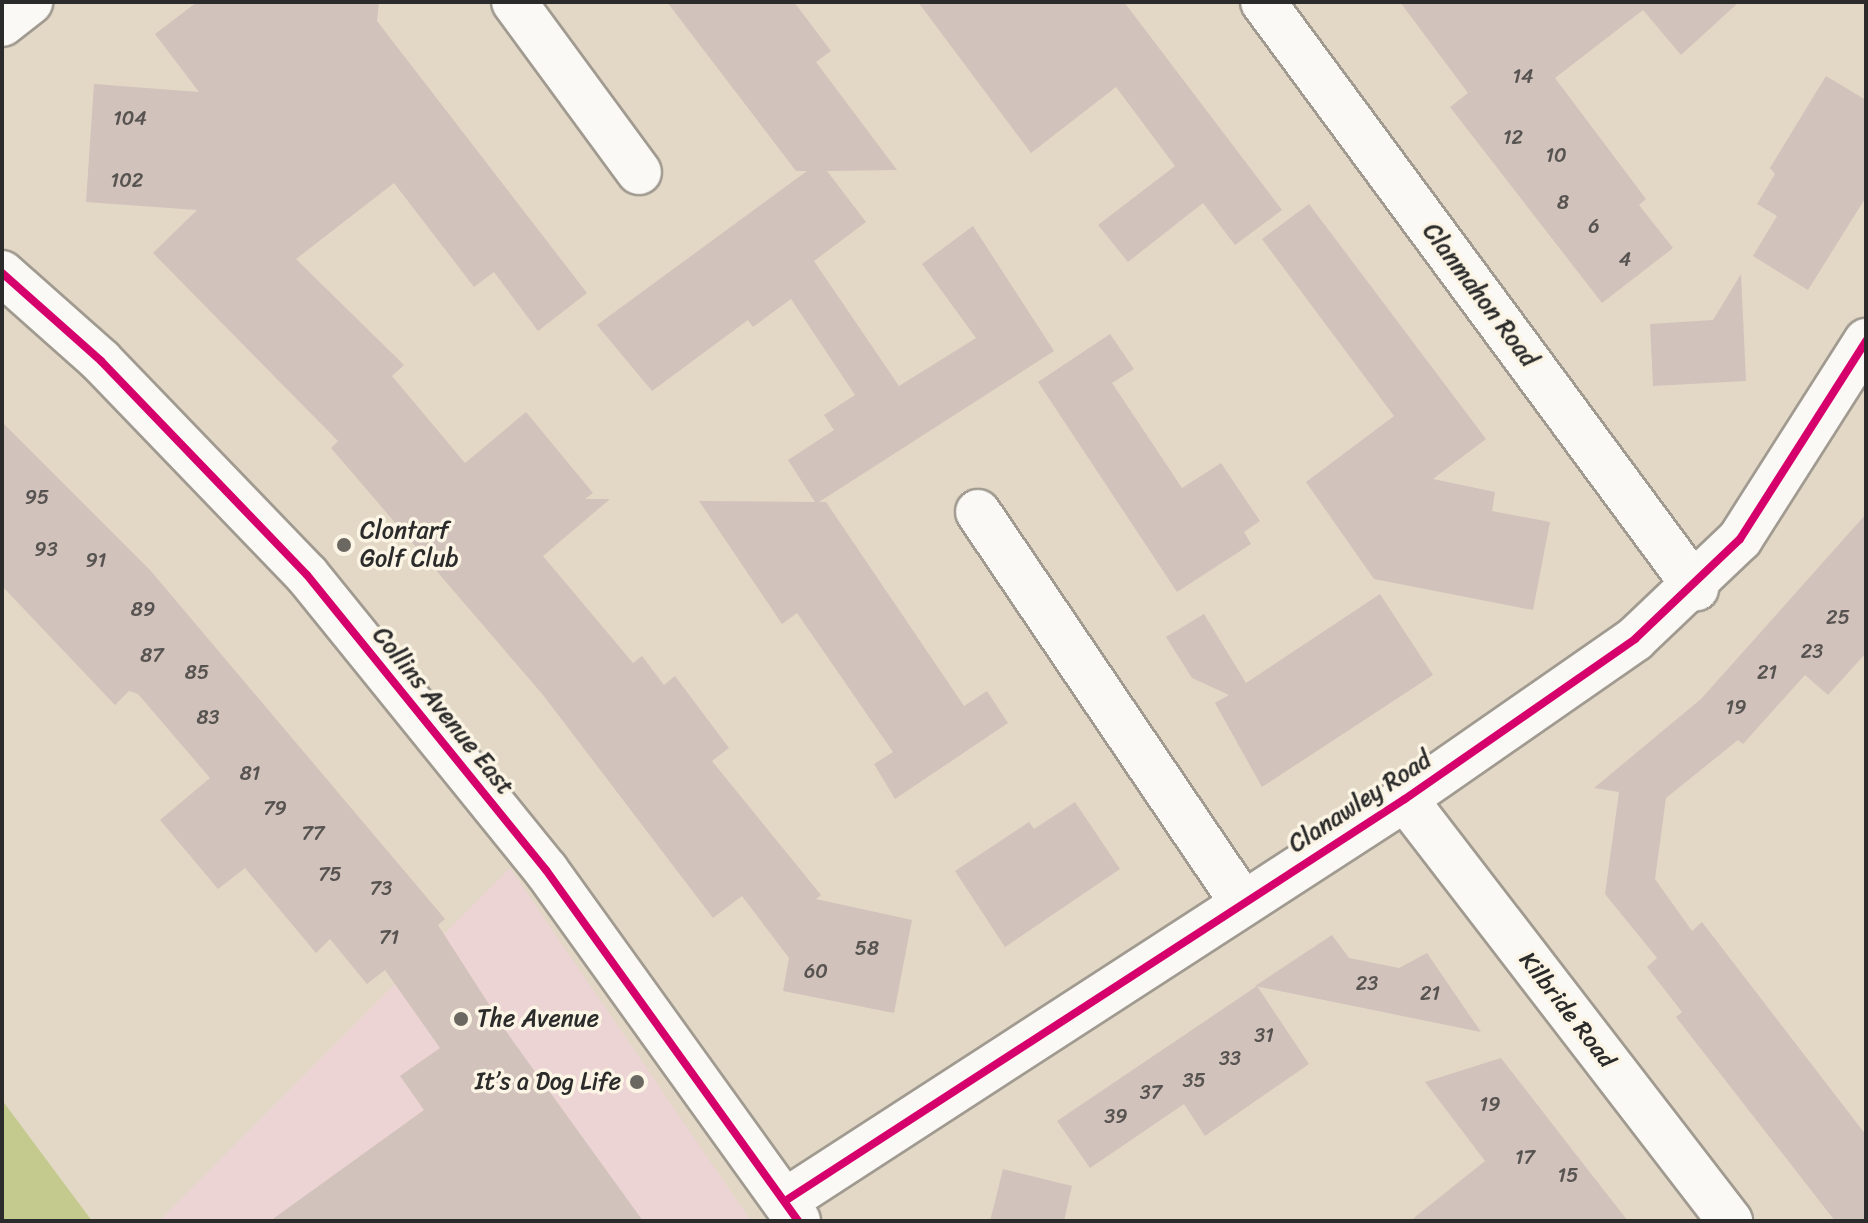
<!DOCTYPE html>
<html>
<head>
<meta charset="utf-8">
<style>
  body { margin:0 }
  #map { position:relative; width:1868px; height:1223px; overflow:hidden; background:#e3d8c6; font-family:Sriracha,sans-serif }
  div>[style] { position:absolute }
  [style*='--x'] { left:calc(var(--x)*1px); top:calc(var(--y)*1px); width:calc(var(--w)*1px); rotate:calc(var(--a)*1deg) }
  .built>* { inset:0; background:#ecd3d4 }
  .green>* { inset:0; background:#c4ca8e }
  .building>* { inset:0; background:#d1c2bb }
  .roads { filter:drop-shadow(2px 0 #a09a90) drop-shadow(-2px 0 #a09a90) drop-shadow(0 2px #a09a90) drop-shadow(0 -2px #a09a90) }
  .street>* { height:44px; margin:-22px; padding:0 22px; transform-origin:22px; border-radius:22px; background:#fbf9f6 }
  .secondary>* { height:44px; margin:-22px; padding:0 22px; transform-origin:22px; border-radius:22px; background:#fbf9f6 }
  .cycleway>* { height:8px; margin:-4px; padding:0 4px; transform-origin:4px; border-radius:4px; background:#d6006c }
  .dots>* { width:22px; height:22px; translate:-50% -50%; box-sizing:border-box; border:4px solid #fcf5e5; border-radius:50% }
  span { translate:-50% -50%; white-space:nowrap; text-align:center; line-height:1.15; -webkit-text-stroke:7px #fcf5e5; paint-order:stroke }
  .number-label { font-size:20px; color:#575351 }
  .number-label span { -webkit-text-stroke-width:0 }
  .street-label { font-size:24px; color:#2b2b2b }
  .poi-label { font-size:24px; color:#2b2b2b }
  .left { translate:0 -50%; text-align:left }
  .right { translate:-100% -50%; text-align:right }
  .frame { position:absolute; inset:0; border:4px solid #2b2b2b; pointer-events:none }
</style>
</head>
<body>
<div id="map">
  <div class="built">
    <div style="clip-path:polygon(510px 868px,751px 1221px,159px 1221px)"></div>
  </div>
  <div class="green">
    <div style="clip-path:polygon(2px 1100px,92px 1221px,2px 1221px)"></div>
  </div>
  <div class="building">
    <div style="clip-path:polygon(197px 2px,379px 2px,377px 21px,587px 293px,538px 331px,494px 272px,474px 287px,394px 183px,296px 259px,404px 365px,392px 376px,465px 463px,526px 412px,593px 493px,585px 499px,610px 499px,543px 556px,633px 663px,642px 656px,664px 685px,675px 676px,729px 748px,712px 761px,821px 895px,816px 899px,912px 920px,894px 1013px,783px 991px,789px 958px,742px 896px,713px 918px,543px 695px,331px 448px,338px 441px,153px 253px,197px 210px,86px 202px,94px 84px,199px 92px,155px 34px)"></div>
    <div style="clip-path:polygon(667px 2px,794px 2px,831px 51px,816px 62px,897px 170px,827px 171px,866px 222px,814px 261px,899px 386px,976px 338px,922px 264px,973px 226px,1054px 351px,819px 502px,826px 502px,964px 706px,987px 691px,1008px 723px,895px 799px,874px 764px,893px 752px,797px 613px,782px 624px,699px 501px,815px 502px,788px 460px,834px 430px,824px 415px,855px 395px,791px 299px,753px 327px,748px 320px,652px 391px,597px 325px,807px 171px,796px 171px)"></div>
    <div style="clip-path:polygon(918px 2px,1124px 2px,1282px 210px,1235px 245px,1203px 203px,1128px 262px,1098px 225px,1175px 166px,1116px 87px,1031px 153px)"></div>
    <div style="clip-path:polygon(1400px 2px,1739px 2px,1681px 55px,1643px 10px,1555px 78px,1646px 199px,1639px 205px,1673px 248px,1602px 303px,1450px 107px,1468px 93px)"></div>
    <div style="clip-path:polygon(1826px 76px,1866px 100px,1866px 197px,1808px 290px,1753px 256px,1777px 216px,1757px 204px,1775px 174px,1770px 168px)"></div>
    <div style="clip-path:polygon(1309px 204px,1486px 439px,1433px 479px,1495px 492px,1492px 511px,1550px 522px,1533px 610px,1374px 579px,1306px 482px,1394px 416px,1262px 239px)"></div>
    <div style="clip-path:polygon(1741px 274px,1746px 381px,1653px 386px,1650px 324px,1713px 320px)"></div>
    <div style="clip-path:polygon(1110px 334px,1134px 369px,1112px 383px,1182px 488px,1221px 463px,1260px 521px,1244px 532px,1251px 544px,1177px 592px,1038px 382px)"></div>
    <div style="clip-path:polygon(2px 422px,150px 570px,445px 919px,438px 925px,510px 1037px,643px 1221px,270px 1221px,424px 1110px,400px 1076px,440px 1048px,385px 970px,367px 984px,330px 939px,316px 953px,245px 868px,218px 889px,160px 820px,210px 778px,138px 694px,129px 691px,115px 705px,2px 586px)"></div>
    <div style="clip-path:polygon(1866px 514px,1866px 653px,1828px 695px,1805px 675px,1743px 744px,1738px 740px,1666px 798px,1655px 879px,1692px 931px,1702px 922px,1866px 1135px,1866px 1221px,1835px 1221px,1676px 1017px,1682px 1012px,1647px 967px,1657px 958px,1605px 894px,1619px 792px,1594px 788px,1701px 699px)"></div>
    <div style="clip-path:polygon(1380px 594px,1433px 675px,1262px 787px,1215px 703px,1229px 695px,1192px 678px,1166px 637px,1204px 614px,1246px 683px)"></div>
    <div style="clip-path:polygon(1075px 802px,1120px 869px,1005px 947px,955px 871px,1029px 822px,1034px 829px)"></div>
    <div style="clip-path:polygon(1332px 935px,1349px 958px,1399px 968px,1427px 953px,1481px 1032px,1255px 986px)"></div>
    <div style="clip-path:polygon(1257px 986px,1309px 1064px,1205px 1136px,1184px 1104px,1090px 1168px,1057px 1121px)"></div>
    <div style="clip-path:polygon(1501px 1058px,1574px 1152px,1628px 1221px,1410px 1221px,1485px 1161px,1425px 1082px)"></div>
    <div style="clip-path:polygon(1003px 1169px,1072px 1186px,1064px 1221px,990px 1221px)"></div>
  </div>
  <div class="roads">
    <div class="street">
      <div style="--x:514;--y:2;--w:211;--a:53.7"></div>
      <div style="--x:1263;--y:2;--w:729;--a:53.54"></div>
      <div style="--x:2;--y:24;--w:36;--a:-38"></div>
      <div style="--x:978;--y:512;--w:470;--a:55.9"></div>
      <div style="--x:1405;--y:799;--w:533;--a:52.4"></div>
      <div style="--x:785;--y:1201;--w:739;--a:-32.96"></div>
      <div style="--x:1405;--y:799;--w:280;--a:-34.8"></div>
      <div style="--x:1635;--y:639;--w:145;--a:-43.6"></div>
      <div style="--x:1740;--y:539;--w:235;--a:-57.5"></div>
    </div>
    <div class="secondary">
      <div style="--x:2;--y:273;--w:132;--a:41.6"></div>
      <div style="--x:101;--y:361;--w:297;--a:46.1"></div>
      <div style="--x:307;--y:575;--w:380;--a:51"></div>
      <div style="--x:546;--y:870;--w:432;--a:54.3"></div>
    </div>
  </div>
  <div class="cycleway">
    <div style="--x:2;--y:273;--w:132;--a:41.6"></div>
    <div style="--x:101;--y:361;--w:297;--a:46.1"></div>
    <div style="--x:307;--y:575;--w:380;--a:51"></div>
    <div style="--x:546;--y:870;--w:432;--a:54.3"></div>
    <div style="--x:785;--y:1201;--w:739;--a:-32.96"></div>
    <div style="--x:1405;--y:799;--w:280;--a:-34.8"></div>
    <div style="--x:1635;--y:639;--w:145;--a:-43.6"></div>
    <div style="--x:1740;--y:539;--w:235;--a:-57.5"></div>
  </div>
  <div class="dots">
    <div style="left:344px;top:545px;background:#6b6861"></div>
    <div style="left:461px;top:1019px;background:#6b6861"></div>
    <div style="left:637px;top:1082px;background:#6b6861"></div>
  </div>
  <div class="number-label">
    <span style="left:1523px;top:76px">14</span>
    <span style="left:130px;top:118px">104</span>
    <span style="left:1513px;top:137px">12</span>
    <span style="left:1556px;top:155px">10</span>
    <span style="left:127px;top:180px">102</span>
    <span style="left:1563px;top:202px">8</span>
    <span style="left:1594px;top:226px">6</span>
    <span style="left:1625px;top:259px">4</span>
    <span style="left:37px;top:497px">95</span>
    <span style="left:46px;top:549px">93</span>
    <span style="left:96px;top:560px">91</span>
    <span style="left:143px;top:609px">89</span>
    <span style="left:1838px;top:617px">25</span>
    <span style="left:1812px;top:651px">23</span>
    <span style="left:152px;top:655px">87</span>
    <span style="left:197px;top:672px">85</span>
    <span style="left:1767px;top:672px">21</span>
    <span style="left:1736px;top:707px">19</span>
    <span style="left:208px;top:717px">83</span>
    <span style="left:250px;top:773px">81</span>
    <span style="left:275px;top:808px">79</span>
    <span style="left:313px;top:833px">77</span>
    <span style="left:330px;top:874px">75</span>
    <span style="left:381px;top:888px">73</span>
    <span style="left:389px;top:937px">71</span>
    <span style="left:867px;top:948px">58</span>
    <span style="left:816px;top:971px">60</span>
    <span style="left:1367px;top:983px">23</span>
    <span style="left:1430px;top:993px">21</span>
    <span style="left:1264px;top:1035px">31</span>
    <span style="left:1230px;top:1058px">33</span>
    <span style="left:1194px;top:1080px">35</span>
    <span style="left:1151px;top:1092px">37</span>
    <span style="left:1490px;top:1104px">19</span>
    <span style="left:1116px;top:1116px">39</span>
    <span style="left:1525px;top:1157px">17</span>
    <span style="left:1568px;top:1175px">15</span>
  </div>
  <div class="street-label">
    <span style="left:1480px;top:295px;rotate:53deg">Clanmahon Road</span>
    <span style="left:443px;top:711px;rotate:51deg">Collins Avenue East</span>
    <span style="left:1360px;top:802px;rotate:-33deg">Clanawley Road</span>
    <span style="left:1567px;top:1010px;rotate:52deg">Kilbride Road</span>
  </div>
  <div class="poi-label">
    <span class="left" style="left:360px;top:545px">Clontarf<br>Golf Club</span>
    <span class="left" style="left:477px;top:1019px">The Avenue</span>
    <span class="right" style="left:621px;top:1082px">It’s a Dog Life</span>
  </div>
  <div class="frame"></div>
</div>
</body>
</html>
